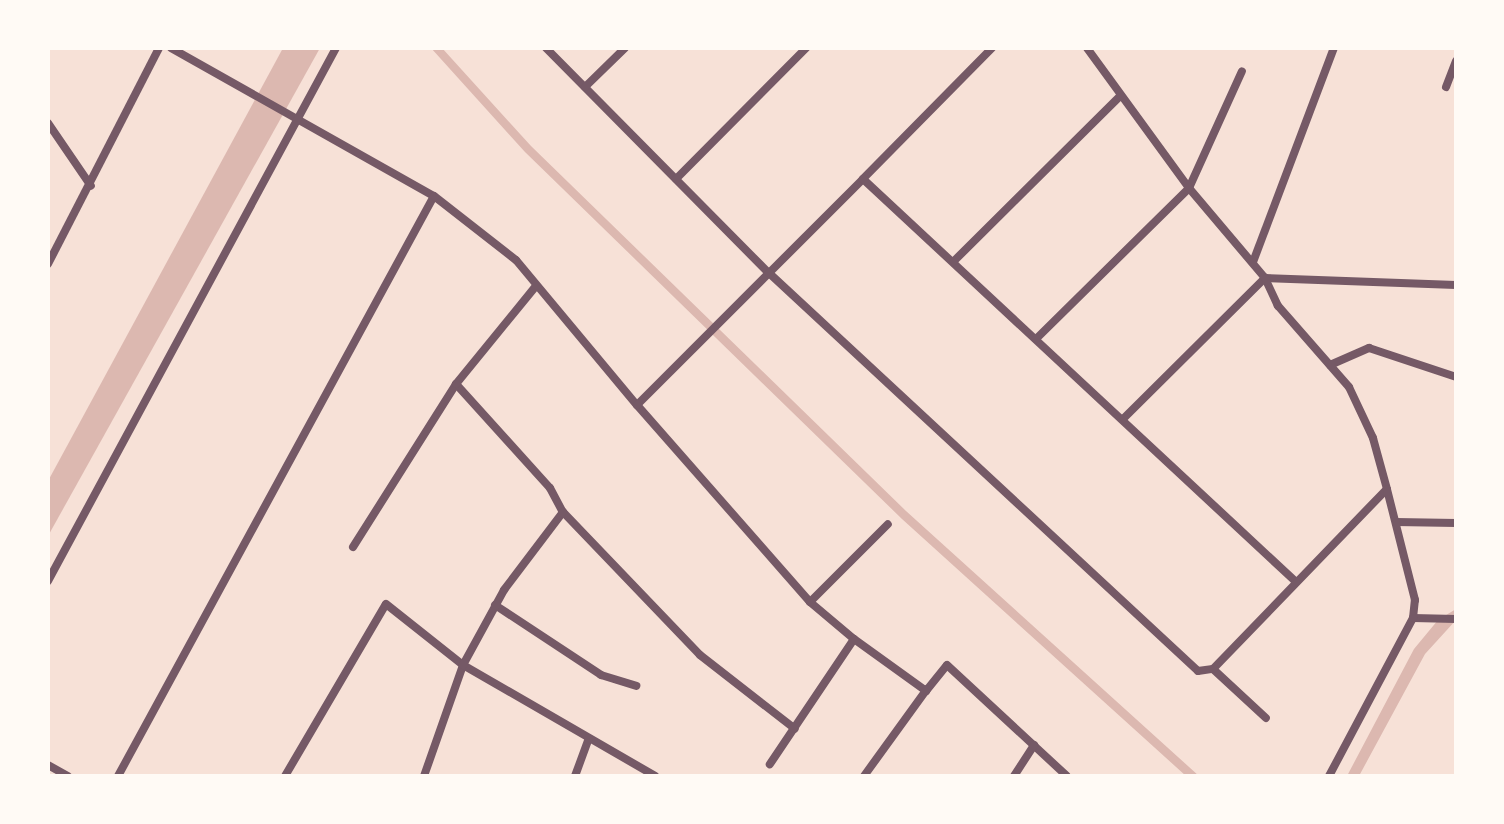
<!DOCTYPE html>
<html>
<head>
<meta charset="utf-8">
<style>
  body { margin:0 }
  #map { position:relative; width:1504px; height:824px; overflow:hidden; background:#f7e1d7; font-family:"Asap Condensed",sans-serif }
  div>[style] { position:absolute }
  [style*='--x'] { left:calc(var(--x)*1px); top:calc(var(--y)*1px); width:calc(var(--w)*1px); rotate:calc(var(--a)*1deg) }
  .water>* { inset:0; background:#dcb8b0 }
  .minor>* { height:8px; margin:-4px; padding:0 4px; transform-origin:4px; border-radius:4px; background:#755966 }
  span { translate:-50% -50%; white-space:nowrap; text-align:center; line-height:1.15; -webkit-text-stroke:8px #fffaf5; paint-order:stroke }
  .frame { position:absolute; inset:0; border:50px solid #fffaf5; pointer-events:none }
</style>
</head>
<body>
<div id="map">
  <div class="water">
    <div style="clip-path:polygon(283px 48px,320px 48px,48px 536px,48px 481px)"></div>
    <div style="clip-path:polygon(431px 48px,442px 48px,531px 146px,906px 511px,1199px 776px,1186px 776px,902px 519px,525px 152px)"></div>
    <div style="clip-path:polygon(1456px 609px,1456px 620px,1425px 654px,1359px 776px,1347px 776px,1414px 649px,1438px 620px)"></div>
  </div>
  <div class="minor">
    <div style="--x:171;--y:48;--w:302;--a:29.4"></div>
    <div style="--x:546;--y:48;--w:317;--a:45.3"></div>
    <div style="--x:769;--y:273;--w:133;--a:-45"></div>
    <div style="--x:992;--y:48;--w:184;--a:134.6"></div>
    <div style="--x:863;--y:179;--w:590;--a:42.94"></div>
    <div style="--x:585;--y:87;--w:56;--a:-44.3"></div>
    <div style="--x:1446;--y:87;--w:28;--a:-69"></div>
    <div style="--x:48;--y:123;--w:76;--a:55.7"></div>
    <div style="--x:676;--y:179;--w:185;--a:-45.2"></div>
    <div style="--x:954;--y:261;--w:234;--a:-44.8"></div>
    <div style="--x:1253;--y:262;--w:229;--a:-69.3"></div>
    <div style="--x:48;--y:264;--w:243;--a:-62.8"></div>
    <div style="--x:1036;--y:339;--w:215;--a:-44.6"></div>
    <div style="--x:1189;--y:188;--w:128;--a:-65.6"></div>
    <div style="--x:1330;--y:365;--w:43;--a:-23.6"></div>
    <div style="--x:1369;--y:348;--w:92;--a:18.4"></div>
    <div style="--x:456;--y:384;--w:140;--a:47.9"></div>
    <div style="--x:550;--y:488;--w:27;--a:62"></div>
    <div style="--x:563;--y:512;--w:198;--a:46.2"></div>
    <div style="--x:700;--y:655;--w:120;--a:37.9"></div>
    <div style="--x:637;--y:405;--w:262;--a:48.7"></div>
    <div style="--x:810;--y:602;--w:57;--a:40.1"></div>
    <div style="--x:854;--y:639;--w:151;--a:123.9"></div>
    <div style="--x:1124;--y:418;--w:199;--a:-44.8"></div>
    <div style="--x:1265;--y:278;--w:191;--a:2.1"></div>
    <div style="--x:1396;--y:522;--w:60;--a:1"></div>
    <div style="--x:353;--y:547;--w:193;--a:-57.7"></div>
    <div style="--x:456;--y:384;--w:125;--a:-50.8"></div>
    <div style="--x:48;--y:581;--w:606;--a:-61.62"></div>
    <div style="--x:810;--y:602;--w:110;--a:-45"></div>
    <div style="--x:495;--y:605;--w:127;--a:33.4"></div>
    <div style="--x:601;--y:675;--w:37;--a:17"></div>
    <div style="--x:1413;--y:618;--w:43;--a:1.3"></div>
    <div style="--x:854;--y:639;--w:89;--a:35.8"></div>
    <div style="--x:926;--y:691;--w:33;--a:-51"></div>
    <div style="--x:947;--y:665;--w:163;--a:42.8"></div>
    <div style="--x:1213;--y:669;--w:72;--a:42.8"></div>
    <div style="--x:48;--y:765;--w:23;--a:29"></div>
    <div style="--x:118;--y:776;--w:660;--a:-61.42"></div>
    <div style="--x:434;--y:196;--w:104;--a:38"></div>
    <div style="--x:516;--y:260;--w:189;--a:50.2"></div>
    <div style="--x:637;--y:405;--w:187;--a:-45"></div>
    <div style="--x:769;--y:273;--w:585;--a:42.85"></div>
    <div style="--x:1198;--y:671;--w:15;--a:-8"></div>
    <div style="--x:1213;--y:669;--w:250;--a:-46"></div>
    <div style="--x:1387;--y:489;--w:53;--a:-105.4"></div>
    <div style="--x:1373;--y:438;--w:56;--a:-115.2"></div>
    <div style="--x:1349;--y:387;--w:108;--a:-131.2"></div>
    <div style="--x:1278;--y:306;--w:31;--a:-115"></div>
    <div style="--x:1265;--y:278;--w:118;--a:-130.2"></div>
    <div style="--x:1189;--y:188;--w:173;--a:-126.1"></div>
    <div style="--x:285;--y:776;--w:199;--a:-59.6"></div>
    <div style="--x:386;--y:604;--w:98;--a:38.4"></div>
    <div style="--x:463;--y:665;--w:222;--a:30"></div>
    <div style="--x:424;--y:776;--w:118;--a:-70.6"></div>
    <div style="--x:463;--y:665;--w:85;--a:-61.3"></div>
    <div style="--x:504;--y:590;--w:98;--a:-52.9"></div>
    <div style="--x:575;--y:776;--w:40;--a:-69.8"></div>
    <div style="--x:864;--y:776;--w:107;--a:-54.1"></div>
    <div style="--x:1014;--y:776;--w:37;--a:-57"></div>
    <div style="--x:1329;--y:776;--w:179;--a:-62"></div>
    <div style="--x:1413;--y:618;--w:18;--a:-84"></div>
    <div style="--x:1415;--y:600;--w:114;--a:-104.2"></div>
  </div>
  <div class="frame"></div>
</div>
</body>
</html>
